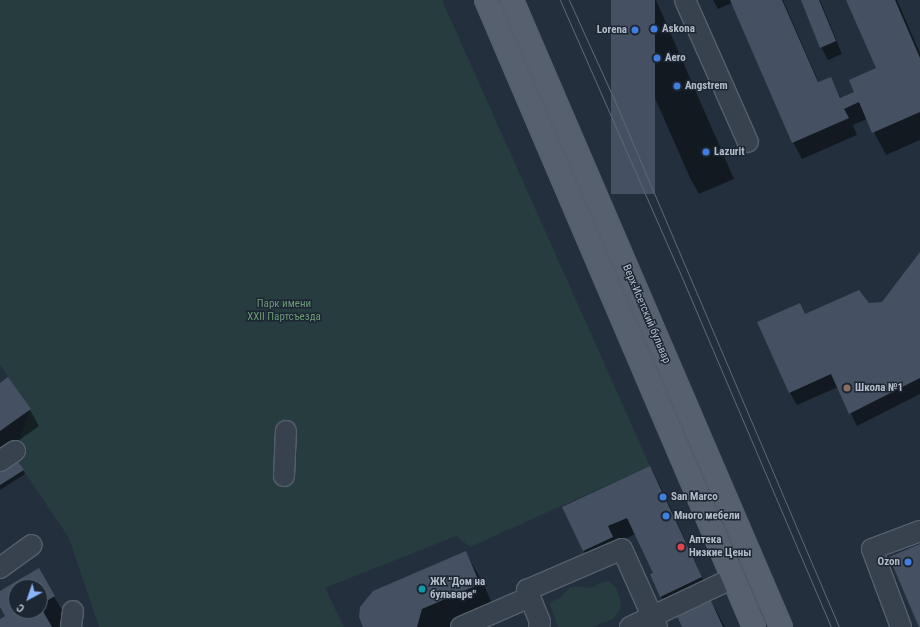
<!DOCTYPE html>
<html>
<head>
<meta charset="utf-8">
<style>
  body { margin:0 }
  #map { position:relative; width:920px; height:627px; overflow:hidden; background:#242f3e; font-family:"Roboto Condensed",sans-serif }
  div>[style] { position:absolute }
  [style*='--x'] { left:calc(var(--x)*1px); top:calc(var(--y)*1px); width:calc(var(--w)*1px); rotate:calc(var(--a)*1deg) }
  .green>* { inset:0; background:#263c3f }
  .shadow>* { inset:0; background:#0007 }
  .building>* { inset:0; background:#455162; transform-origin:0 0 }
  .roads { filter:drop-shadow(1px 0 #565f6c) drop-shadow(-1px 0 #565f6c) drop-shadow(0 1px #565f6c) drop-shadow(0 -1px #565f6c) }
  .minor>* { height:20px; margin:-10px; padding:0 10px; transform-origin:10px; border-radius:10px; background:#38414e }
  .major>* { height:22px; margin:-11px; padding:0 11px; transform-origin:11px; border-radius:11px; background:#56606e }
  .tram>* { height:1px; margin:-0.5px; padding:0 0.5px; transform-origin:0.5px; border-radius:0.5px; background:#5a6575 }
  .dots>* { width:11px; height:11px; translate:-50% -50%; box-sizing:border-box; border:2px solid #1d2633; border-radius:50% }
  span { translate:-50% -50%; white-space:nowrap; text-align:center; line-height:1.15; -webkit-text-stroke:3px #1d2633; paint-order:stroke }
  .poi-label { font-size:11px; color:#b4bcc9; font-weight:700 }
  .left { translate:0 -50%; text-align:left }
  .right { translate:-100% -50%; text-align:right }
  .park-label { font-size:11px; color:#6b9a76 }
  .street-label { font-size:11px; color:#b4bcc9 }
  .north { position:absolute; left:8px; top:579px; width:40px; height:40px; box-sizing:border-box; background:#1d2633; border:1px solid #59626f; border-radius:50%; rotate:220deg; font-size:11px; font-weight:700; line-height:16px; text-align:center; color:#b4bcc9 }
  .north::after { content:''; display:block; margin:auto; width:14px; height:18px; background:#8ab4f8; clip-path:polygon(50% 0,100% 100%,50% 72%,0 100%) }
</style>
</head>
<body>
<div id="map">
  <div class="green">
    <div style="clip-path:polygon(0 0,442px 0,650px 466px,470px 547px,456px 536px,325px 588px,344px 627px,99px 627px,69px 538px,14px 456px,30px 409px,0 365px)"></div>
    <div style="clip-path:polygon(609px 581px,616px 588px,621px 603px,620px 609px,613px 619px,592px 627px,558px 627px,550px 605px,551px 602px,561px 597px,569px 588px,575px 586px,591px 588px,602px 582px)"></div>
  </div>
  <div class="shadow">
    <div style="clip-path:polygon(612px 0,656px 0,734px 179px,699px 194px,690px 178px)"></div>
    <div style="clip-path:polygon(713px 0,783px 0,819px 83px,830px 78px,841px 98px,855px 92px,877px 69px,847px 0,897px 0,920px 53px,920px 140px,886px 155px,867px 119px,853px 125px,857px 135px,802px 159px,793px 142px,732px 3px,718px 9px)"></div>
    <div style="clip-path:polygon(802px 0,820px 0,842px 54px,828px 60px,821px 47px)"></div>
    <div style="clip-path:polygon(920px 254px,920px 394px,857px 426px,838px 387px,797px 405px,790px 393px,799px 304px,805px 314px,883px 303px)"></div>
    <div style="clip-path:polygon(0 384px,30px 410px,39px 426px,0 454px)"></div>
    <div style="clip-path:polygon(0 466px,23px 470px,25px 474px,0 490px)"></div>
    <div style="clip-path:polygon(650px 467px,659px 483px,710px 594px,708px 595px,725px 627px,683px 627px,675px 610px,670px 612px,661px 596px,654px 573px,635px 534px,617px 543px,593px 567px,584px 551px)"></div>
    <div style="clip-path:polygon(466px 553px,484px 585px,498px 617px,475px 627px,364px 627px)"></div>
    <div style="clip-path:polygon(evenodd,38px 570px,71px 625px,67px 627px,0 627px,0 620px,6px 616px,0 605px,0 592px,38px 570px,16px 587px,40px 587px,40px 611px,16px 611px,16px 587px)"></div>
  </div>
  <div class="building">
    <div style="left:611px;top:0;width:44px;height:194px"></div>
    <div style="clip-path:polygon(730px 0,782px 0,818px 82px,831px 77px,840px 98px,854px 92px,849px 80px,876px 68px,846px 0,895px 0,920px 58px,920px 112px,872px 133px,859px 102px,844px 109px,849px 118px,792px 143px)"></div>
    <div style="clip-path:polygon(801px 0,819px 0,836px 41px,820px 48px)"></div>
    <div style="clip-path:polygon(920px 252px,920px 378px,849px 414px,831px 374px,789px 393px,757px 322px,800px 303px,805px 314px,859px 290px,869px 303px,882px 302px)"></div>
    <div style="clip-path:polygon(8px 377px,31px 409px,0 431px,0 383px)"></div>
    <div style="clip-path:polygon(14px 456px,24px 470px,0 485px,0 465px)"></div>
    <div style="clip-path:polygon(650px 466px,702px 577px,660px 597px,650px 574px,653px 573px,627px 518px,608px 526px,613px 537px,583px 551px,562px 507px)"></div>
    <div style="clip-path:polygon(920px 544px,920px 627px,919px 627px,889px 557px)"></div>
    <div style="clip-path:polygon(466px 551px,480px 584px,422px 609px,417px 627px,363px 627px,359px 617px,360px 607px,373px 591px)"></div>
    <div style="clip-path:polygon(39px 568px,55px 596px,40px 605px,40px 587px,16px 587px,16px 611px,40px 611px,40px 606px,52px 627px,0 627px,0 619px,5px 616px,0 607px,0 591px)"></div>
    <div style="clip-path:polygon(708px 594px,723px 627px,682px 627px,674px 609px)"></div>
  </div>
  <div class="roads">
    <div class="minor">
      <div style="--x:685;--y:0;--w:155;--a:66.1"></div>
      <div style="--x:0;--y:461;--w:18;--a:-34"></div>
      <div style="--x:284;--y:476;--w:45;--a:-87.5"></div>
      <div style="--x:0;--y:568;--w:39;--a:-36"></div>
      <div style="--x:71;--y:627;--w:16;--a:-83"></div>
      <div style="--x:461;--y:627;--w:75;--a:-23.5"></div>
      <div style="--x:539;--y:627;--w:5;--a:-79"></div>
      <div style="--x:540;--y:622;--w:35;--a:-112"></div>
      <div style="--x:527;--y:590;--w:103;--a:-23.3"></div>
      <div style="--x:622;--y:549;--w:85;--a:65.8"></div>
      <div style="--x:630;--y:627;--w:114;--a:-25.4"></div>
      <div style="--x:901;--y:627;--w:83;--a:-110.4"></div>
      <div style="--x:872;--y:549;--w:51;--a:-20.6"></div>
    </div>
    <div class="major">
      <div style="--x:486;--y:0;--w:682;--a:66.86"></div>
      <div style="--x:512;--y:0;--w:682;--a:66.78"></div>
    </div>
  </div>
  <div class="tram">
    <div style="--x:560;--y:0;--w:291;--a:66.3"></div>
    <div style="--x:677;--y:266;--w:392;--a:66.9"></div>
    <div style="--x:569;--y:0;--w:109;--a:65.6"></div>
    <div style="--x:614;--y:99;--w:574;--a:66.92"></div>
  </div>
  <div class="dots">
    <div style="left:654px;top:29px;background:#3f7fe0"></div>
    <div style="left:635px;top:30px;background:#3f7fe0"></div>
    <div style="left:657px;top:58px;background:#3f7fe0"></div>
    <div style="left:677px;top:86px;background:#3f7fe0"></div>
    <div style="left:706px;top:152px;background:#3f7fe0"></div>
    <div style="left:847px;top:388px;background:#8d6e63"></div>
    <div style="left:663px;top:497px;background:#3f7fe0"></div>
    <div style="left:666px;top:516px;background:#3f7fe0"></div>
    <div style="left:681px;top:547px;background:#e0444e"></div>
    <div style="left:908px;top:562px;background:#3f7fe0"></div>
    <div style="left:422px;top:589px;background:#0f9aa8"></div>
  </div>
  <div class="poi-label">
    <span class="left" style="left:662px;top:29px">Askona</span>
    <span class="right" style="left:627px;top:30px">Lorena</span>
    <span class="left" style="left:665px;top:58px">Aero</span>
    <span class="left" style="left:685px;top:86px">Angstrem</span>
    <span class="left" style="left:714px;top:152px">Lazurit</span>
    <span class="left" style="left:855px;top:388px">Школа №1</span>
    <span class="left" style="left:671px;top:497px">San Marco</span>
    <span class="left" style="left:674px;top:516px">Много мебели</span>
    <span class="left" style="left:689px;top:547px">Аптека<br>Низкие Цены</span>
    <span class="right" style="left:900px;top:562px">Ozon</span>
    <span class="left" style="left:430px;top:589px">ЖК "Дом на<br>бульваре"</span>
  </div>
  <div class="park-label">
    <span style="left:284px;top:311px">Парк имени<br>XXII Партсъезда</span>
  </div>
  <div class="street-label">
    <span style="left:646px;top:314px;rotate:67deg">Верх-Исетский бульвар</span>
  </div>
  <div class="north">С</div>
</div>
</body>
</html>
